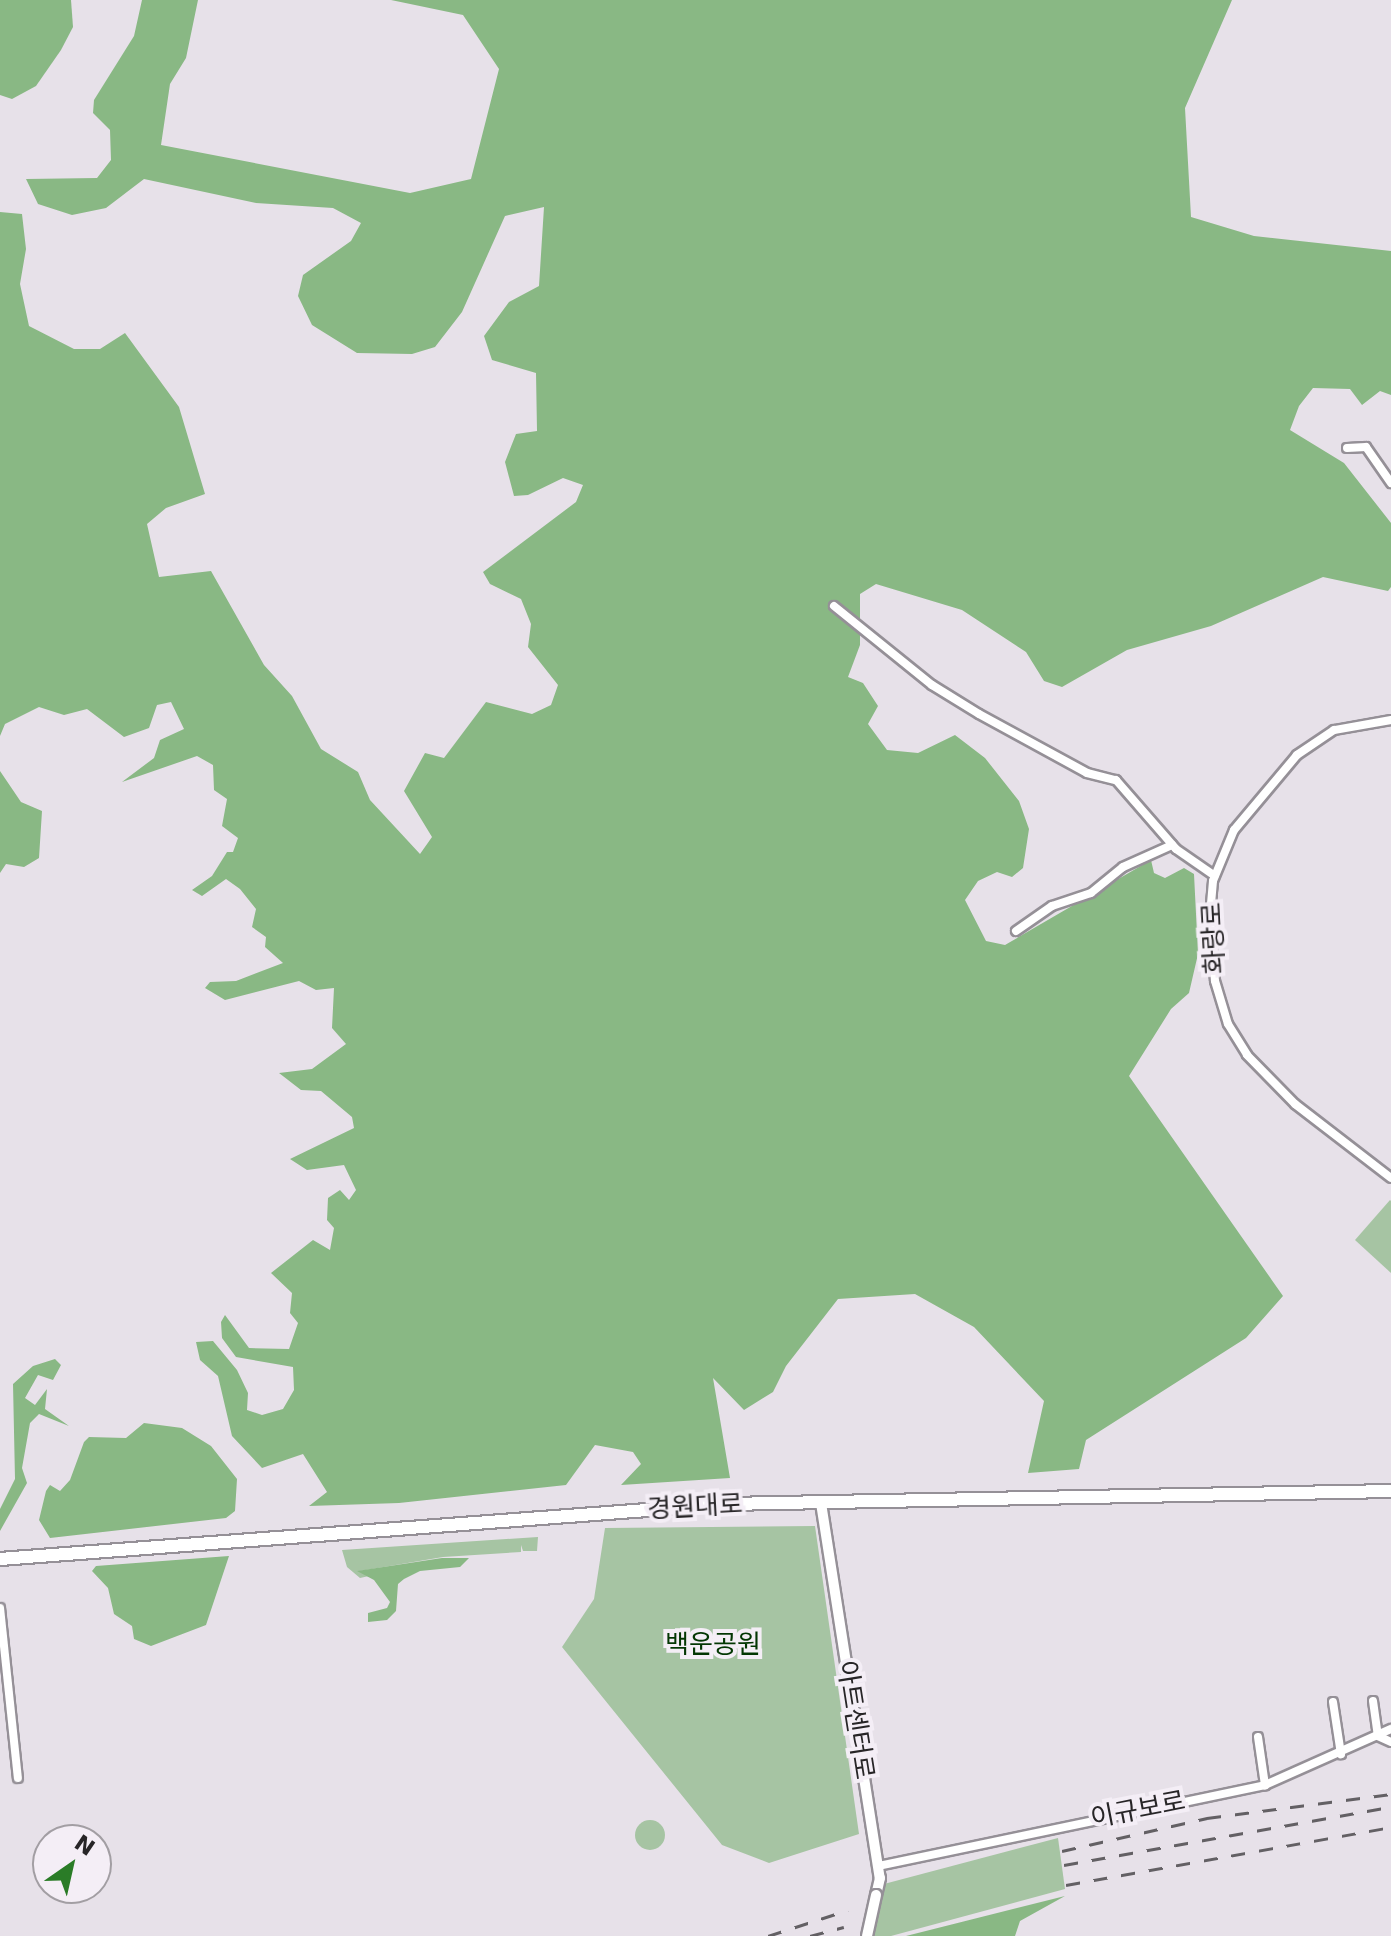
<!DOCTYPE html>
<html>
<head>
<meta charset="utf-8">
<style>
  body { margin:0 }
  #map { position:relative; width:1391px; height:1936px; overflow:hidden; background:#e7e1e9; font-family:"DejaVu Sans","Noto Sans KR",sans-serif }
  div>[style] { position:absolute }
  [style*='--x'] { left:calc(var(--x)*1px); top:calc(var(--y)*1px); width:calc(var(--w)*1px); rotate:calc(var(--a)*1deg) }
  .green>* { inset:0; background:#a6c4a3 }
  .round { border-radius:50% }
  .forest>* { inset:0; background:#89b884 }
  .roads { filter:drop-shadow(2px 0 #959097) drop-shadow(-2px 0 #959097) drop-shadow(0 2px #959097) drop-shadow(0 -2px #959097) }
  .minor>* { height:8px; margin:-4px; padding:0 4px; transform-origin:4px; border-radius:4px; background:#fff }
  .tertiary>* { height:10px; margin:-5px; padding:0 5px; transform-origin:5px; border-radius:5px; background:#fff }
  .secondary>* { height:12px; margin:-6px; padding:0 6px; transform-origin:6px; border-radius:6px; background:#fff }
  .rail>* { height:3px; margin-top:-1.5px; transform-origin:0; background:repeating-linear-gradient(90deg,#636064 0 14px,transparent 0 28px) }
  .bridges { filter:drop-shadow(2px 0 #959097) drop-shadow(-2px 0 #959097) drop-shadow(0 2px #959097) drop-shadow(0 -2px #959097) }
  .tertiary-bridge>* { height:10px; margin:-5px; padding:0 5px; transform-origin:5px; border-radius:5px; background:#fff }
  span { translate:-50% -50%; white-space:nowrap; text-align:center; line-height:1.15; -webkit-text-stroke:8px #f4eef6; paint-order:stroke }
  .street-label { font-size:26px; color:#272527 }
  .park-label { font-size:26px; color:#033703 }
  .north { position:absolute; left:32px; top:1824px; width:80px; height:80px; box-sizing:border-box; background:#f4eef6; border:2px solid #a29ea3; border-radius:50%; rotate:34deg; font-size:22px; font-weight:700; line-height:32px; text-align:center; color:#272527 }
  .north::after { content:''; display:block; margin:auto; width:28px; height:36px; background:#2a7c27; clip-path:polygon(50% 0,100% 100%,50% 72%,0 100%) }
</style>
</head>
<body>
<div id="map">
  <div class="green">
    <div style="clip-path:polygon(1390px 1200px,1391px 1201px,1391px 1273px,1355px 1240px)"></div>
    <div style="clip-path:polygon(815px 1526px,859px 1834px,769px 1863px,722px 1845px,562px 1647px,594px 1599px,605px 1528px)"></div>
    <div style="clip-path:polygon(538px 1537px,537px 1551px,523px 1551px,521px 1545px,521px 1552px,443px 1557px,360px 1571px,369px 1576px,360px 1578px,347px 1567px,342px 1550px)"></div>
    <div class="round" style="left:635px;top:1820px;width:30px;height:30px"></div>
    <div style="clip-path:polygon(1058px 1838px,1065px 1889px,891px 1936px,872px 1936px,884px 1884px)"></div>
  </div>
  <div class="forest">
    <div style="clip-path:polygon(0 0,71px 0,73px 27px,61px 50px,36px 86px,12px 99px,0 95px)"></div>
    <div style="clip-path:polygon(142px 0,198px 0,186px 58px,170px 84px,161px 145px,410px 193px,471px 179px,499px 69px,463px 15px,391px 0,1232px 0,1185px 108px,1191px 217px,1254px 236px,1391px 251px,1391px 395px,1380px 391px,1362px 405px,1350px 389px,1313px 388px,1299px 406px,1290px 430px,1344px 463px,1391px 523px,1391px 587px,1388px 591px,1323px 577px,1211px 626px,1127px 650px,1062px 687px,1044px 681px,1026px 652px,962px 610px,876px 584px,860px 594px,860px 645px,848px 677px,863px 683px,878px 706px,868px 724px,887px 750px,918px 753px,955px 735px,985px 758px,1019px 801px,1029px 829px,1023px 868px,1012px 877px,997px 872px,978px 881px,965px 900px,986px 941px,1005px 945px,1151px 860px,1154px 873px,1165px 878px,1184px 868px,1194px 874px,1198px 954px,1189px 993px,1171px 1009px,1129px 1076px,1283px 1296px,1246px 1338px,1086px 1440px,1079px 1469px,1028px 1473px,1044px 1401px,974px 1327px,915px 1294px,838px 1299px,786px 1366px,773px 1392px,744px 1410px,713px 1378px,730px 1478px,621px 1485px,641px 1464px,633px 1452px,595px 1445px,566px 1485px,399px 1503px,309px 1506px,327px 1492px,303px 1454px,262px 1468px,232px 1436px,218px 1376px,200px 1360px,196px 1342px,213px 1341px,237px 1370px,248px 1393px,247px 1410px,262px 1415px,283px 1409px,294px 1390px,293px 1367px,236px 1357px,222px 1338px,221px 1322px,225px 1315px,249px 1348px,289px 1349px,298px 1323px,290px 1313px,292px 1293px,271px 1273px,313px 1240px,330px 1250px,334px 1228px,327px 1220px,328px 1198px,340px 1190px,349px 1200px,356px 1190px,344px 1165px,307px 1170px,290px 1159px,354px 1128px,352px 1117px,321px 1091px,301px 1090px,279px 1073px,312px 1069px,346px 1044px,332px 1028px,334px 988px,316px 990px,299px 981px,225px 1000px,205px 988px,210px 982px,236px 981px,283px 963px,265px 947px,266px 937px,252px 927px,256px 909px,240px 889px,226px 879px,202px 896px,192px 890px,212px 876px,227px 852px,233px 852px,238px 838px,222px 826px,227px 799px,214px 790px,213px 765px,197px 756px,122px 782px,154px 758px,160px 740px,184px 729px,171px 702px,157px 705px,149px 728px,124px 737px,87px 709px,64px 715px,39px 707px,5px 724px,0 736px,0 212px,22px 214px,26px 249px,20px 284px,29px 326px,74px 349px,100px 349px,125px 333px,179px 407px,205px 494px,166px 508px,147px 524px,159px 577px,211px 571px,264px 665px,292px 696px,321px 749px,358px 772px,370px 800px,420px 854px,432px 837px,404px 791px,425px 753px,444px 758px,486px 702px,532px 714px,551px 705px,558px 685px,528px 647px,531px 624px,521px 599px,490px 584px,483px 572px,576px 502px,583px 485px,563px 478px,528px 495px,514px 496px,505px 462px,516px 434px,537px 431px,536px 373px,492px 360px,484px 336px,509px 302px,539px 286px,544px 207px,505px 216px,462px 312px,435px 347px,412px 354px,357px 353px,312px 325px,298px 296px,303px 275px,351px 241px,361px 223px,333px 208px,256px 203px,144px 179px,106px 208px,72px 215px,38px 204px,26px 179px,97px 178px,111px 160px,110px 130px,93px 113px,94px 100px,134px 36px)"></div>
    <div style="clip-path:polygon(0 771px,21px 802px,42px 811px,39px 858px,24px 867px,6px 864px,0 873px)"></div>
    <div style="clip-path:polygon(55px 1359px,61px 1365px,53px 1380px,38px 1375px,25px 1398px,35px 1405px,47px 1389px,45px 1409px,69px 1426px,39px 1414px,30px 1423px,22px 1468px,27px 1483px,0 1531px,0 1509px,15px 1479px,13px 1384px,33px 1366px)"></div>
    <div style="clip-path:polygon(144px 1423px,182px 1428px,211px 1446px,237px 1479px,235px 1511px,226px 1518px,50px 1538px,39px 1520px,46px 1491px,50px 1485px,60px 1491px,70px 1480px,84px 1442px,89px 1437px,126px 1438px)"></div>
    <div style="clip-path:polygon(229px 1556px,206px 1625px,151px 1646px,134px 1639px,132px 1626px,114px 1614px,108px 1588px,92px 1571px,96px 1566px)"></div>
    <div style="clip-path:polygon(442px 1558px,469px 1558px,460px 1567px,420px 1571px,404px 1579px,398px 1584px,396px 1611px,387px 1620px,368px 1622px,368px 1613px,387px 1608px,390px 1602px,374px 1580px,357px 1571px)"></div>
    <div style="clip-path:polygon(1065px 1896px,1020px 1921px,1015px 1936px,906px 1936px)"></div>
  </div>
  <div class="roads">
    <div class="minor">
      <div style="--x:1347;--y:448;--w:19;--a:-3"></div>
      <div style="--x:1366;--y:447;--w:44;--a:55.2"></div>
      <div style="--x:834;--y:606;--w:126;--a:38.9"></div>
      <div style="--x:932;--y:685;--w:55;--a:31.7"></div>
      <div style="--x:979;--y:714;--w:123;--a:28.6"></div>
      <div style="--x:1087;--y:773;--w:30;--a:14"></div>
      <div style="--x:1116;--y:780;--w:91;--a:49"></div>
      <div style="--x:1176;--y:849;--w:47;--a:34.7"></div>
      <div style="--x:1391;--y:720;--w:58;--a:170"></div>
      <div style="--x:1334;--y:730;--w:45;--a:146"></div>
      <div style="--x:1297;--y:755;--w:98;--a:130"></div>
      <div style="--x:1234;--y:830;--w:55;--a:112.4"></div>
      <div style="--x:1213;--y:881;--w:34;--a:95"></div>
      <div style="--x:1210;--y:915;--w:66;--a:85.7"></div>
      <div style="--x:1215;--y:981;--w:45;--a:73.2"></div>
      <div style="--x:1228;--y:1024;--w:36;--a:58"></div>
      <div style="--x:1247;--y:1055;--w:69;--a:45.6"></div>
      <div style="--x:1295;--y:1104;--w:121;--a:37.6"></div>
      <div style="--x:1016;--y:931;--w:44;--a:-34.8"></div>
      <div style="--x:1052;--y:906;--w:41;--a:-18.4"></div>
      <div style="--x:1091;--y:893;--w:41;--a:-39.1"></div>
      <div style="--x:1123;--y:867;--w:54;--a:-24.2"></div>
      <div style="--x:0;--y:1608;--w:171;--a:84"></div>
      <div style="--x:1373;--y:1701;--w:35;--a:82"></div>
      <div style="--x:1333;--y:1702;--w:53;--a:81.3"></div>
      <div style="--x:1378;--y:1736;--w:14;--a:25"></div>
      <div style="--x:1258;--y:1737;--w:49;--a:81.7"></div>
      <div style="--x:878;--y:1866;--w:395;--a:-11.8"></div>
      <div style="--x:1265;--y:1785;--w:138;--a:-24"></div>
    </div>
    <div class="tertiary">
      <div style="--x:821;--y:1503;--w:380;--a:81.1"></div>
      <div style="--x:880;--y:1878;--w:17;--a:103"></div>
    </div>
    <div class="secondary">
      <div style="--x:0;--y:1559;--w:729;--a:-4.33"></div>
      <div style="--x:727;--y:1504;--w:664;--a:-1.12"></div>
    </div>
  </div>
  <div class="rail">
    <div style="--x:1062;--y:1851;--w:149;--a:-12.8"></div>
    <div style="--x:1207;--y:1818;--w:186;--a:-7.4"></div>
    <div style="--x:1064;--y:1865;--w:332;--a:-10.1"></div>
    <div style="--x:1066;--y:1885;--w:330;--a:-10.1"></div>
    <div style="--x:768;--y:1936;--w:84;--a:-18"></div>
    <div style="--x:810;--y:1936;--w:35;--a:-15"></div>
  </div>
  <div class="bridges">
    <div class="tertiary-bridge">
      <div style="--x:867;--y:1936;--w:42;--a:-77.6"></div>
    </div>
  </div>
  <div class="street-label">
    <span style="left:1214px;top:938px;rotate:-93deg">화랑로</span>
    <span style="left:695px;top:1507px;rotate:-3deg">경원대로</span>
    <span style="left:855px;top:1720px;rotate:81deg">아트센터로</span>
    <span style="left:1138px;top:1810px;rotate:-11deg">이규보로</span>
  </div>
  <div class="park-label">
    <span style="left:713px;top:1645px">백운공원</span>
  </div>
  <div class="north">N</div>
</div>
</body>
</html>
